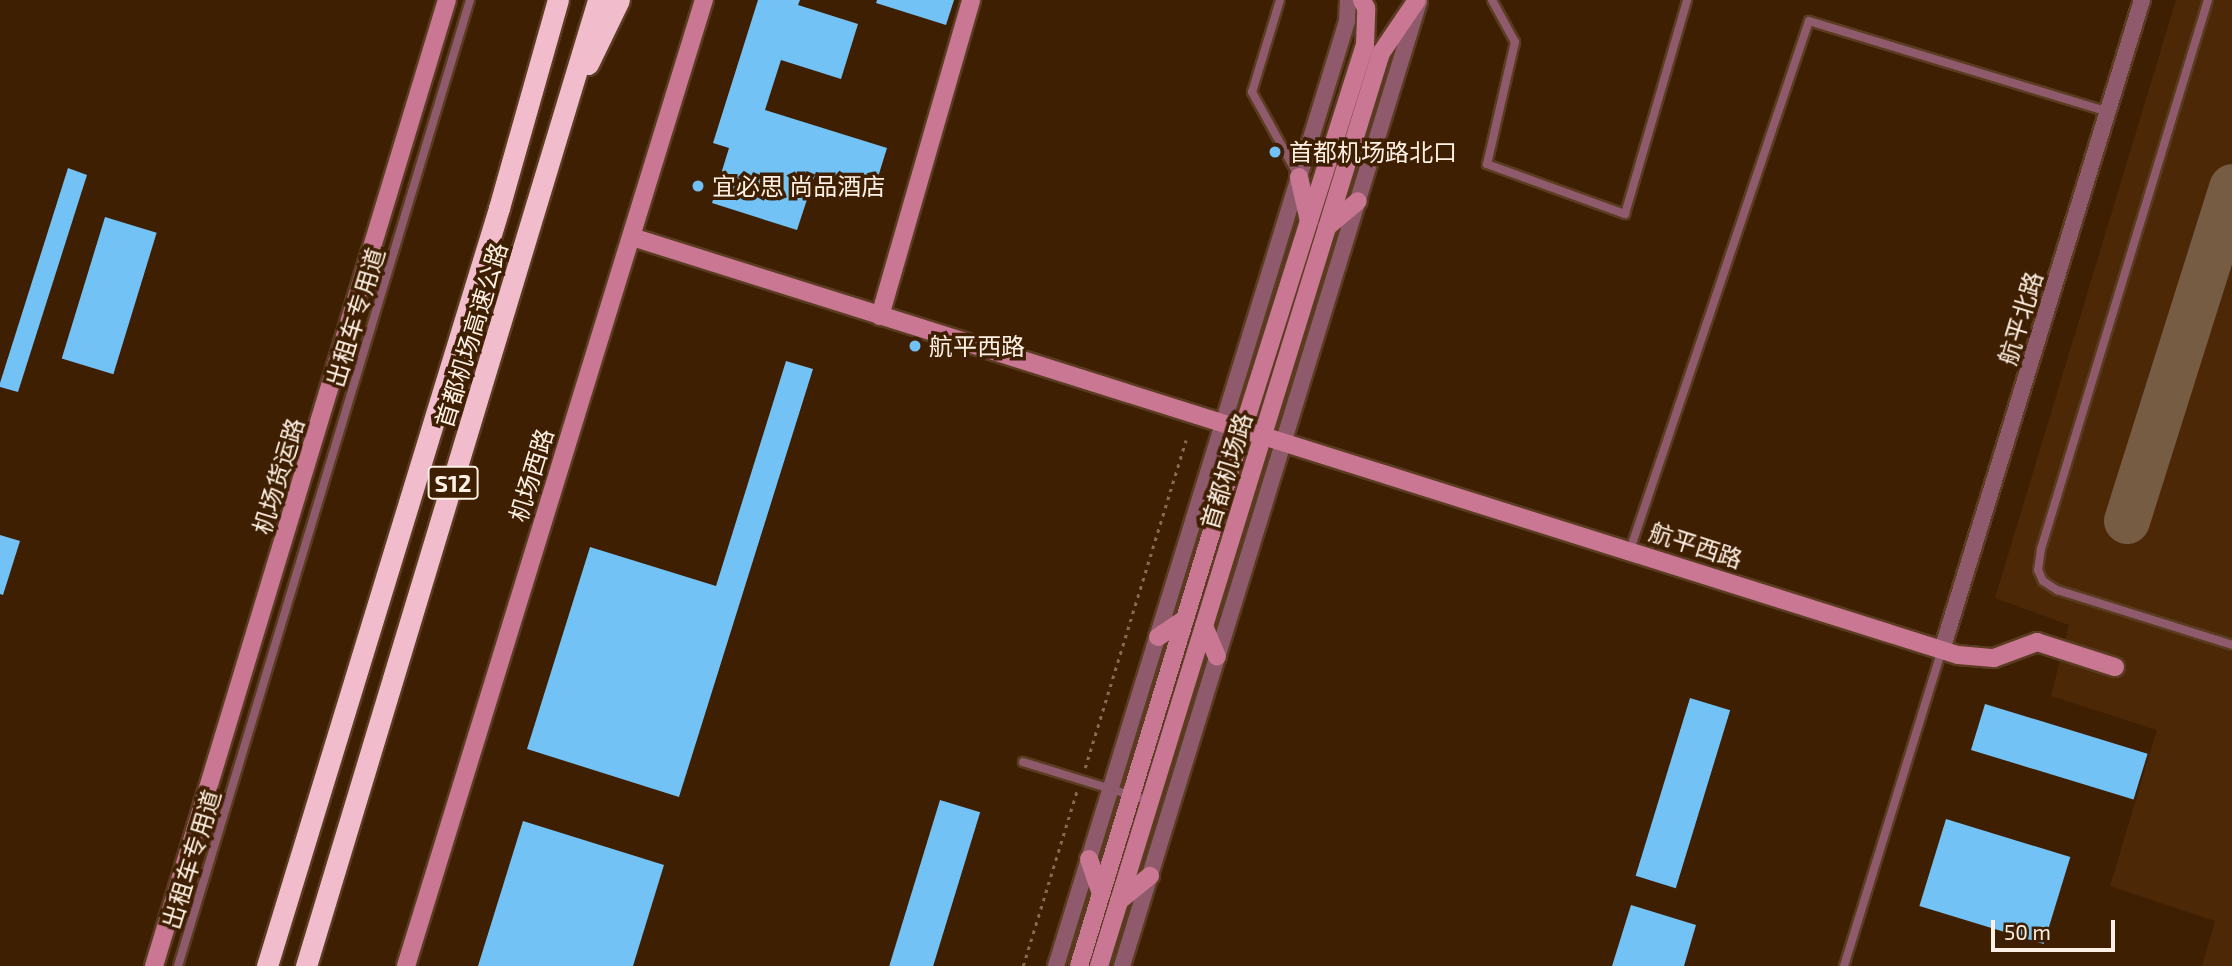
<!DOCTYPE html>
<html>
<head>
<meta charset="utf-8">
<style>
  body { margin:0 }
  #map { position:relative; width:2232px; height:966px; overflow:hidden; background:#3f1f01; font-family:"Exo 2","Noto Sans SC",sans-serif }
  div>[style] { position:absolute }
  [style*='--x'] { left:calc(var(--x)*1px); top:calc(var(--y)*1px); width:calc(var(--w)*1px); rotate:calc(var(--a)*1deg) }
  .built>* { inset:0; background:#4c2806 }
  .taxiway>* { height:46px; margin:-23px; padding:0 23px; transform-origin:23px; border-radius:23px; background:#765c43 }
  .building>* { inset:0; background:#73c2f6; transform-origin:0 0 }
  .path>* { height:2.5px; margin-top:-1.25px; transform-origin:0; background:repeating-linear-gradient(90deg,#856b54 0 3.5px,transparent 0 8.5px) }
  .roads { filter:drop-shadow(2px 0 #5a3c21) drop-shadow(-2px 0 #5a3c21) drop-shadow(0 2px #5a3c21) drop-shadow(0 -2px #5a3c21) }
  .lane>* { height:8px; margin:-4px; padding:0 4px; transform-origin:4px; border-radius:4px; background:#8f5b6c }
  .street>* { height:16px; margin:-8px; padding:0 8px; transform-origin:8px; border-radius:8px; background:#8f5b6c }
  .secondary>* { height:18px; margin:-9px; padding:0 9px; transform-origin:9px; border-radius:9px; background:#c97792 }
  .highway>* { height:21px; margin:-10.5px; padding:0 10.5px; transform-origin:10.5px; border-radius:10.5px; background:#f1bccc }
  .dots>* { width:19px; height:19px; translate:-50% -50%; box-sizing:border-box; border:4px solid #3f1f01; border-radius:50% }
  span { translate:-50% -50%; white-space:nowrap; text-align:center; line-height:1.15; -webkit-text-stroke:7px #3f1f01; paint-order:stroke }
  .shield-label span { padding:2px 5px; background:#3f1f01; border:2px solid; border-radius:5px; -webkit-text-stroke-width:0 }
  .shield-label { font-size:23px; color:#fef0e5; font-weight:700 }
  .poi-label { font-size:24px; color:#fef0e5 }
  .left { translate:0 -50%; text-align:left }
  .street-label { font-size:24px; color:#fef0e5 }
  .scale { position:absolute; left:1991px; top:920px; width:124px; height:32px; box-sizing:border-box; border:4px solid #fef0e5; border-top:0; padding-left:9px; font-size:21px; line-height:24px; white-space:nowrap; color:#fef0e5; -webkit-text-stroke:5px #3f1f01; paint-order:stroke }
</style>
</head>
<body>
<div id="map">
  <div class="built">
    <div style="clip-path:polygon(2176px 0,2232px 0,2232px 966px,2202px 966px,2215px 921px,2110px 886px,2157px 730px,2051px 696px,2069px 625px,1995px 598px)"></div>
  </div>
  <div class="taxiway">
    <div style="--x:2127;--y:521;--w:350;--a:-72.5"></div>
  </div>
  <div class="building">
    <div style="clip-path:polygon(758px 0,800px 0,798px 5px,858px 24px,841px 79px,781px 60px,765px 110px,887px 148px,874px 190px,816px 172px,797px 230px,712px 203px,729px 148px,713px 143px)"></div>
    <div style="clip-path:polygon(877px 0,954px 0,946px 25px,876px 3px)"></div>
    <div style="clip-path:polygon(68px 168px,87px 175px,18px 392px,0 387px,0 383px)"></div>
    <div style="left:105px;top:217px;width:54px;height:148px;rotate:17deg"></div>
    <div style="clip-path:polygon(786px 361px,813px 369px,679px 797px,527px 749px,590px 547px,716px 586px)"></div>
    <div style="clip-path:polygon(0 535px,20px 541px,3px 595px,0 594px)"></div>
    <div style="left:1690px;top:698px;width:42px;height:186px;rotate:17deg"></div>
    <div style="left:1985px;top:704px;width:170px;height:48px;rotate:17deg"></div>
    <div style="left:940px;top:800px;width:42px;height:174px;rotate:17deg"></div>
    <div style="left:1946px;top:819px;width:130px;height:91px;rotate:17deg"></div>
    <div style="clip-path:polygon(523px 821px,664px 865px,633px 966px,478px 966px)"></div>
    <div style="clip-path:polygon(1631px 905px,1696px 925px,1684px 966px,1612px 966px)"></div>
  </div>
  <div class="path">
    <div style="--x:1085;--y:768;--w:343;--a:-72.9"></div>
    <div style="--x:1023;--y:966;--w:183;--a:-72.9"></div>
  </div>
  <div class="roads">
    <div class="lane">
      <div style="--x:1280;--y:0;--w:96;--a:106.9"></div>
      <div style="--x:1252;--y:92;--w:97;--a:61.1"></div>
      <div style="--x:1492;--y:0;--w:48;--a:61.3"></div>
      <div style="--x:1515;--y:42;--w:125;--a:102.9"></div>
      <div style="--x:1487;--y:164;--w:147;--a:19.9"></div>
      <div style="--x:1625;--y:214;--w:223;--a:-73.8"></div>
      <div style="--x:2208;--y:0;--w:574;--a:106.92"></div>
      <div style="--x:2041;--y:549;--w:21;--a:98"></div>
      <div style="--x:2038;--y:570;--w:12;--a:66"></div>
      <div style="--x:2043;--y:581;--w:17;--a:33"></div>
      <div style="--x:2057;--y:590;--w:183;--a:17.4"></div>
      <div style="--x:1630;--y:550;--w:558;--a:-71.31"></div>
      <div style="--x:1809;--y:21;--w:313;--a:16.9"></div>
      <div style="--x:1023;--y:762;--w:133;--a:17.1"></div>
      <div style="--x:178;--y:966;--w:1009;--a:-73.18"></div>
      <div style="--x:1844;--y:966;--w:331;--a:-72.8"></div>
    </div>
    <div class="street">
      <div style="--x:1942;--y:650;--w:680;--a:-72.9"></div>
      <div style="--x:1056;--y:966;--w:989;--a:-72.88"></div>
      <div style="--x:1347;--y:21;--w:21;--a:-87"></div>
      <div style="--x:1122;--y:966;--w:1009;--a:-72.88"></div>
    </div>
    <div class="secondary">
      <div style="--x:1299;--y:177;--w:45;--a:77.2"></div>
      <div style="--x:1327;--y:227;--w:40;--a:-40"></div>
      <div style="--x:632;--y:237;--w:1390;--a:17.5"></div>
      <div style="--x:1958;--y:655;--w:36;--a:5"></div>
      <div style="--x:1994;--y:658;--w:46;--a:-20.4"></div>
      <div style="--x:2037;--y:642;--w:82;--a:17.8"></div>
      <div style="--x:880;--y:316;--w:329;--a:-73.9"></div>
      <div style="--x:1204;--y:626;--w:33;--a:67"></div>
      <div style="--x:1158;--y:637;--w:32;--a:-34"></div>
      <div style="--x:1089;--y:859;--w:37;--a:71"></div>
      <div style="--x:1119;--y:901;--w:40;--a:-39"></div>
      <div style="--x:154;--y:966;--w:1009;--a:-73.13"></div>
      <div style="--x:406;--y:966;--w:1011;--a:-72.86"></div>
      <div style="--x:1079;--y:966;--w:561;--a:-73.02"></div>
      <div style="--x:1243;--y:429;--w:403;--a:-72.4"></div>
      <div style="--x:1365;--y:45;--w:37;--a:-88"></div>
      <div style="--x:1366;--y:8;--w:9;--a:-117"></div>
      <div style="--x:1099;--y:966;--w:956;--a:-72.84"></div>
      <div style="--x:1381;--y:53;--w:64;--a:-55.8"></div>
    </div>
    <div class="highway">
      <div style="--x:588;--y:64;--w:71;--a:-64.2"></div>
      <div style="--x:267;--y:966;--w:793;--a:-72.98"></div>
      <div style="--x:499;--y:208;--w:216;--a:-74.2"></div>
      <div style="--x:306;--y:966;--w:1009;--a:-73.18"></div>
    </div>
  </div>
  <div class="dots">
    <div style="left:1275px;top:152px;background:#72c1f5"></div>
    <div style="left:698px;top:186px;background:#72c1f5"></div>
    <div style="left:915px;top:346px;background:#72c1f5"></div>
  </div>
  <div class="shield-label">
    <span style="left:453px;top:483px">S12</span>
  </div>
  <div class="poi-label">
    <span class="left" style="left:1289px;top:152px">首都机场路北口</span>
    <span class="left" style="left:712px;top:186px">宜必思 尚品酒店</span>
    <span class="left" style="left:929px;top:346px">航平西路</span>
  </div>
  <div class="street-label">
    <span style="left:355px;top:317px;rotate:-73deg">出租车专用道</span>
    <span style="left:2020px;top:318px;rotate:-73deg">航平北路</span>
    <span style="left:471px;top:335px;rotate:-73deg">首都机场高速公路</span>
    <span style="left:1226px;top:471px;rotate:-73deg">首都机场路</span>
    <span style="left:531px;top:475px;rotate:-73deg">机场西路</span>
    <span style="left:278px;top:476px;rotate:-73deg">机场货运路</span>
    <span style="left:1696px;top:545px;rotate:18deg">航平西路</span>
    <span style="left:191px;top:859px;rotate:-73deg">出租车专用道</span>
  </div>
  <div class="scale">50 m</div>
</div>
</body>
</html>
